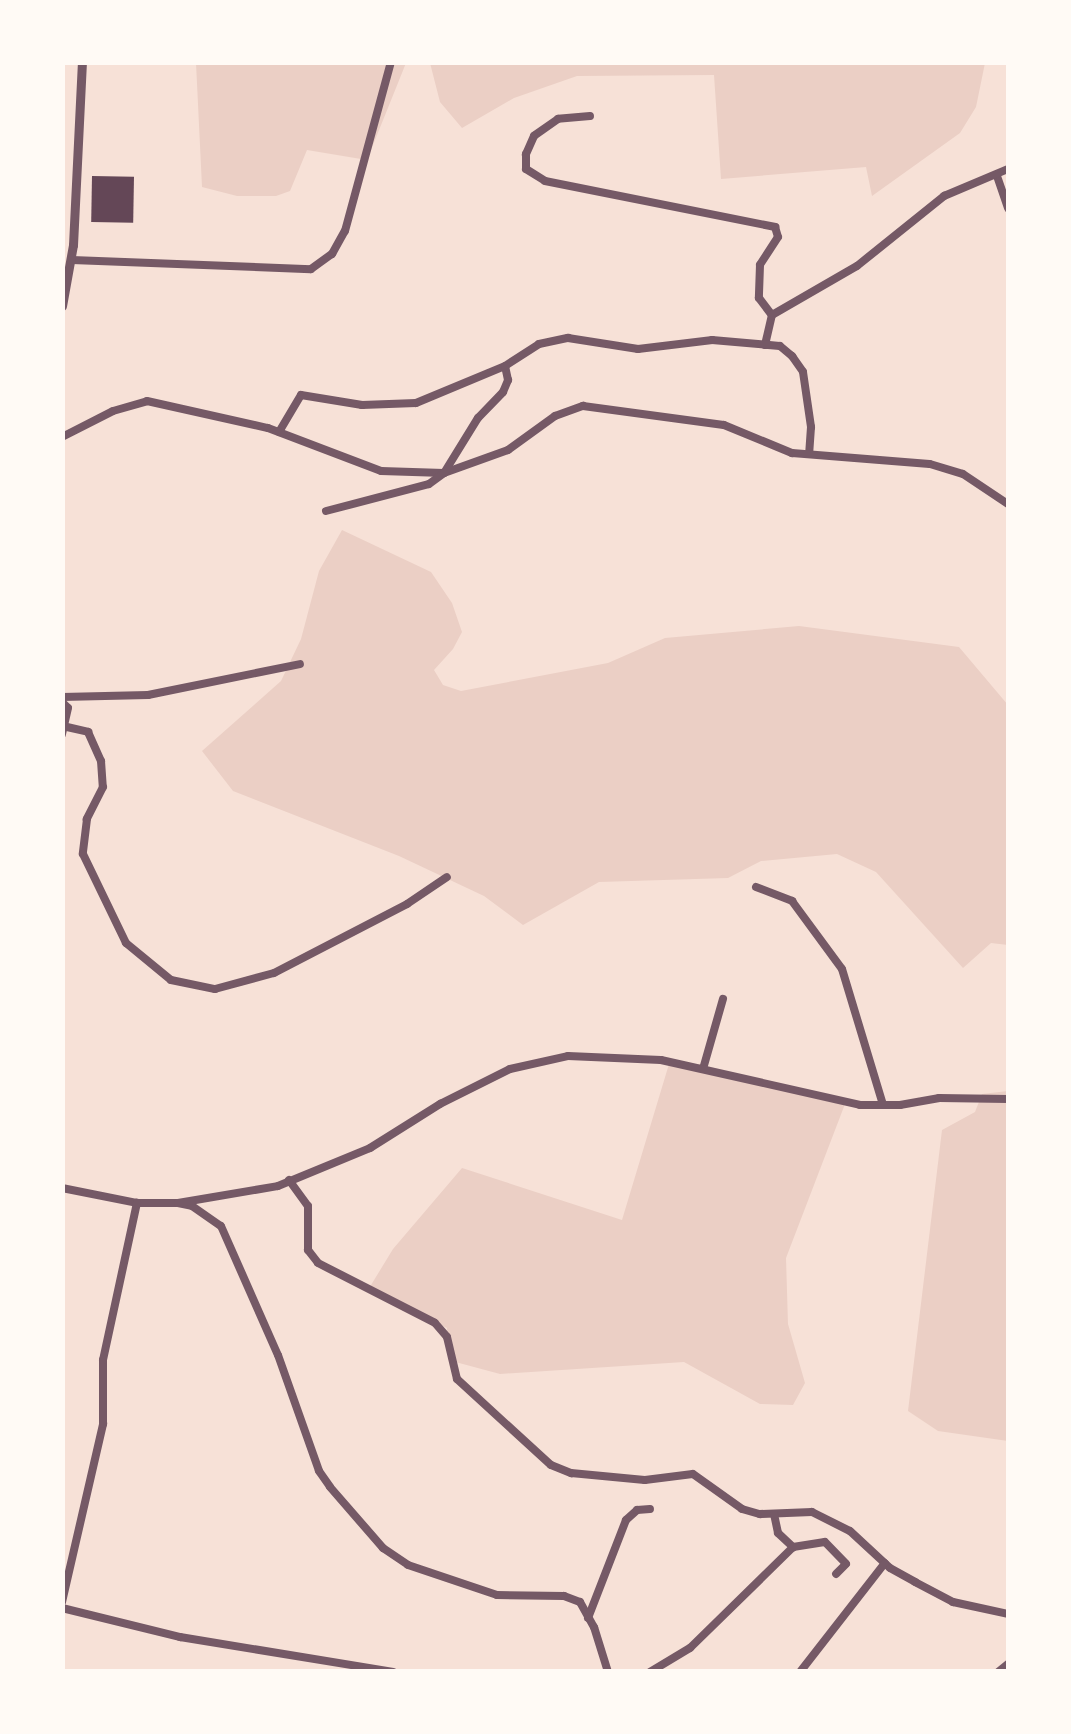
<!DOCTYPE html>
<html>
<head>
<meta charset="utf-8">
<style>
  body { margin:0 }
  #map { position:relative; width:1071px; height:1734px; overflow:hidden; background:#f7e1d7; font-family:"Asap Condensed",sans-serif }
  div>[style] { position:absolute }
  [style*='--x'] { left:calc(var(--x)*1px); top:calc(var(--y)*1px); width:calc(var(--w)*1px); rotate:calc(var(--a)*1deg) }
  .green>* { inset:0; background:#ebcfc5 }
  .building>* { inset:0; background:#644757; transform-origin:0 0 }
  .minor>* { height:8px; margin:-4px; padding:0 4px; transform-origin:4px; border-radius:4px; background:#755966 }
  .tertiary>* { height:9px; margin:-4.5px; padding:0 4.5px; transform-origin:4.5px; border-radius:4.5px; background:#755966 }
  span { translate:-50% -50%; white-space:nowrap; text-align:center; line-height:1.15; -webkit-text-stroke:8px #fffaf5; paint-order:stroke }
  .frame { position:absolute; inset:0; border:65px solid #fffaf5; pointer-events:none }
</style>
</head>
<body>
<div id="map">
  <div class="green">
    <div style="clip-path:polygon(196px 63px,406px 63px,367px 160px,307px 150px,290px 191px,276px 196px,237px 196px,202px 187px)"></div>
    <div style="clip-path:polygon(430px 63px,430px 62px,985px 63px,976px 107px,960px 133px,872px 196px,866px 167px,721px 179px,714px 75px,577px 76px,514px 98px,462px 128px,440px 102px)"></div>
    <div style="clip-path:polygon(342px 530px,431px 572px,452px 603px,462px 632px,453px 649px,434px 670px,443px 685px,461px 691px,608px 663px,665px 638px,799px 626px,959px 647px,1008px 705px,1008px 945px,991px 943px,963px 968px,876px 872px,837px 854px,761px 861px,728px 878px,599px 882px,523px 925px,484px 896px,399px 856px,233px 791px,202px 751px,281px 681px,301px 639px,319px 571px)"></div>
    <div style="clip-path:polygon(669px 1064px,700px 1064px,845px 1104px,786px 1258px,788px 1324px,805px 1383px,793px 1405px,760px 1404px,684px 1362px,500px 1374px,448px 1360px,447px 1328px,368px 1290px,393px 1249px,462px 1168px,622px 1220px)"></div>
    <div style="clip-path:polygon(1008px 1091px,1008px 1441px,938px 1431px,908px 1411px,942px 1130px,975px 1112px,982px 1094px)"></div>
  </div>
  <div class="building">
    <div style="left:92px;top:176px;width:42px;height:46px;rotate:1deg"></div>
  </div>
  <div class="minor">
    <div style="--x:590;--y:116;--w:32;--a:175"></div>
    <div style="--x:558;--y:119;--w:29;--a:145"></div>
    <div style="--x:534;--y:136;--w:20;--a:114"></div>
    <div style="--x:526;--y:154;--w:15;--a:90"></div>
    <div style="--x:526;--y:169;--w:22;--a:32"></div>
    <div style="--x:545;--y:181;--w:235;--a:11.3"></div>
    <div style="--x:775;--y:227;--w:10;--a:73"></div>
    <div style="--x:778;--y:237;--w:33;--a:123"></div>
    <div style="--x:760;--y:265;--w:33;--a:92"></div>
    <div style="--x:759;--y:298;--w:21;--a:53"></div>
    <div style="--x:997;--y:176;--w:34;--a:71"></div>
    <div style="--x:72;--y:260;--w:239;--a:2.2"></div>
    <div style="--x:311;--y:269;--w:26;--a:-36"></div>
    <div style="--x:332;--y:254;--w:26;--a:-61"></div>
    <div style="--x:345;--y:231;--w:175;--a:-74.8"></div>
    <div style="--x:765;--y:345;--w:31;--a:-77"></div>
    <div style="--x:772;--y:315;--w:98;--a:-30"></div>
    <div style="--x:857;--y:266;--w:112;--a:-38.8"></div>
    <div style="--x:944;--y:196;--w:69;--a:-22.9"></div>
    <div style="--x:279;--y:432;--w:43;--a:-59.3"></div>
    <div style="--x:301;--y:395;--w:62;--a:9.3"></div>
    <div style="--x:362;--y:405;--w:54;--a:-2.1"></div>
    <div style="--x:416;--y:403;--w:96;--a:-22.6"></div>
    <div style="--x:505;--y:366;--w:40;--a:-32.9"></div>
    <div style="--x:539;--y:344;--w:30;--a:-12"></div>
    <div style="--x:568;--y:338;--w:71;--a:8.9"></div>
    <div style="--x:638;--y:349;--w:75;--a:-6.9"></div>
    <div style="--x:712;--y:340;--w:68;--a:5"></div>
    <div style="--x:780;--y:346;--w:16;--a:40"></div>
    <div style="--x:792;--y:356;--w:19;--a:55"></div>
    <div style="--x:803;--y:372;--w:56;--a:81.7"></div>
    <div style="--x:811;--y:427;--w:27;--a:94"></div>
    <div style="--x:62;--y:437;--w:57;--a:-27"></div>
    <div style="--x:113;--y:411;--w:35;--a:-16"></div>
    <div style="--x:147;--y:401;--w:124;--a:12.6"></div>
    <div style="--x:268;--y:428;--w:121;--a:20.8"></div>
    <div style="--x:381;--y:471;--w:63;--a:1.8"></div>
    <div style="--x:444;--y:473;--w:68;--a:-19.8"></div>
    <div style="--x:508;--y:450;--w:58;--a:-35.9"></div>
    <div style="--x:555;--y:416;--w:30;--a:-20"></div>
    <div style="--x:583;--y:406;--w:142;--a:7.7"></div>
    <div style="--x:724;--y:425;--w:74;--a:22.4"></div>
    <div style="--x:792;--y:453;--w:138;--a:4.6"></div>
    <div style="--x:930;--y:464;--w:34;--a:17"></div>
    <div style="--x:963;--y:474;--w:54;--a:33.7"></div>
    <div style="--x:326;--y:511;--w:106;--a:-14.7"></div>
    <div style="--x:429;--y:484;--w:19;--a:-36"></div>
    <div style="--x:444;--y:473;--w:65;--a:-58.3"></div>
    <div style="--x:478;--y:418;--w:36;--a:-46"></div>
    <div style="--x:503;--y:392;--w:13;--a:-67"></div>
    <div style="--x:508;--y:380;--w:14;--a:-102"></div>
    <div style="--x:62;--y:697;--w:86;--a:-1.3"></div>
    <div style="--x:148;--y:695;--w:155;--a:-11.5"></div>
    <div style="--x:62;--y:702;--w:8;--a:45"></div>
    <div style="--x:68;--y:708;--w:27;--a:103"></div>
    <div style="--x:67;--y:727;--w:22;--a:13"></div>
    <div style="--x:88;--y:732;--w:32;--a:66"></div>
    <div style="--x:101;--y:761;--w:26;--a:86"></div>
    <div style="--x:103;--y:787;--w:36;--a:117"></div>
    <div style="--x:87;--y:819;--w:35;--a:97"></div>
    <div style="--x:83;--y:854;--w:99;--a:64.2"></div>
    <div style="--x:126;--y:943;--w:58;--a:39.4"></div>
    <div style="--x:171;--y:980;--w:45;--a:11.6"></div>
    <div style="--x:215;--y:989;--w:61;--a:-15.2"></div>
    <div style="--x:274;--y:973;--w:150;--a:-27.4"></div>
    <div style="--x:407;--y:904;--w:48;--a:-34"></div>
    <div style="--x:756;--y:887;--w:39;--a:21"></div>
    <div style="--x:792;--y:901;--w:84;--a:53.7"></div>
    <div style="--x:842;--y:969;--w:142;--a:73.2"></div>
    <div style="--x:703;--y:1069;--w:73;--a:-74.1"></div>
    <div style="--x:289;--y:1180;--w:32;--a:54"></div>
    <div style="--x:308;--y:1206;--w:44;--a:90"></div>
    <div style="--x:308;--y:1250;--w:16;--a:52"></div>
    <div style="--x:318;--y:1263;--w:131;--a:27.1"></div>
    <div style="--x:435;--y:1323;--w:18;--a:49"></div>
    <div style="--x:447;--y:1337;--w:43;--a:76.6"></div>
    <div style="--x:457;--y:1379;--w:127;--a:42.5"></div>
    <div style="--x:551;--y:1465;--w:22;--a:22"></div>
    <div style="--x:571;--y:1473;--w:74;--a:5.4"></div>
    <div style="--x:645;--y:1480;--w:48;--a:-7.1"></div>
    <div style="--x:693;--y:1474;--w:60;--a:35.5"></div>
    <div style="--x:742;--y:1509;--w:19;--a:16"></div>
    <div style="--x:760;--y:1514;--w:52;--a:-2.2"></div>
    <div style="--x:812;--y:1512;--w:42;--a:26.6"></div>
    <div style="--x:850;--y:1531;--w:54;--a:42.8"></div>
    <div style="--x:890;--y:1568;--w:29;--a:29"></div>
    <div style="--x:915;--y:1582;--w:43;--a:27.8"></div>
    <div style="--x:953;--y:1602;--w:56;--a:12.3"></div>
    <div style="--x:62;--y:1188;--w:76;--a:11.3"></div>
    <div style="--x:137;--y:1203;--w:41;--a:0"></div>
    <div style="--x:178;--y:1203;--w:14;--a:12"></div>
    <div style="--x:192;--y:1206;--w:35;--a:35"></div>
    <div style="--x:221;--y:1226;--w:141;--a:66.2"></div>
    <div style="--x:278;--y:1355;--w:123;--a:70.5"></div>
    <div style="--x:319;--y:1471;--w:19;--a:55"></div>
    <div style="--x:330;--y:1487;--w:81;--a:49"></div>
    <div style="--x:383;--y:1548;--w:30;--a:34"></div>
    <div style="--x:408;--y:1565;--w:94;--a:18.6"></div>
    <div style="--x:497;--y:1595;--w:67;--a:0.9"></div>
    <div style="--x:564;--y:1596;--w:17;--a:21"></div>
    <div style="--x:580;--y:1602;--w:29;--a:61"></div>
    <div style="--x:594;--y:1627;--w:47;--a:72.7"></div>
    <div style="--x:178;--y:1203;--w:101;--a:-9.6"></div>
    <div style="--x:278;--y:1186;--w:100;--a:-22.4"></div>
    <div style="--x:370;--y:1148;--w:83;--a:-32.2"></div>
    <div style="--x:440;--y:1104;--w:78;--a:-26.6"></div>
    <div style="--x:510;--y:1069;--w:59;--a:-12.6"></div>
    <div style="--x:568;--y:1056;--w:93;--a:2.5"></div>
    <div style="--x:661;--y:1060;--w:204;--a:12.7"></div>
    <div style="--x:860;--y:1105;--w:40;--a:0"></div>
    <div style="--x:900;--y:1105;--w:40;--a:-10"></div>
    <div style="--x:939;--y:1098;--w:69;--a:0.8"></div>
    <div style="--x:774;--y:1514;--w:19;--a:78"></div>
    <div style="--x:778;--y:1533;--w:21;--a:43"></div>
    <div style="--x:62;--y:1602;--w:183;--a:-77"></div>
    <div style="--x:103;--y:1424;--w:64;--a:-90"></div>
    <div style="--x:103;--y:1360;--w:161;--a:-77.8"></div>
    <div style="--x:62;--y:1608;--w:122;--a:13.8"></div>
    <div style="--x:180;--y:1637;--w:216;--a:9.3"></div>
    <div style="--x:588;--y:1618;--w:105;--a:-68.8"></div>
    <div style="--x:626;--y:1520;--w:15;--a:-42"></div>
    <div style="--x:637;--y:1510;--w:13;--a:-4"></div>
    <div style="--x:650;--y:1672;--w:47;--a:-31"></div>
    <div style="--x:690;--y:1648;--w:144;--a:-44.4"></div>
    <div style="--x:793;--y:1547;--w:32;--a:-9"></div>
    <div style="--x:825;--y:1542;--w:30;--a:46"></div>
    <div style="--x:846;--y:1564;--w:14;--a:135"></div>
    <div style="--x:800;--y:1672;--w:138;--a:-52.1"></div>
    <div style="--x:998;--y:1672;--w:13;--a:-39"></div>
  </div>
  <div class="tertiary">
    <div style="--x:62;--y:306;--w:62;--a:-79.8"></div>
    <div style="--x:73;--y:245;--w:183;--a:-87.2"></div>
  </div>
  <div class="frame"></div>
</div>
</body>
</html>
